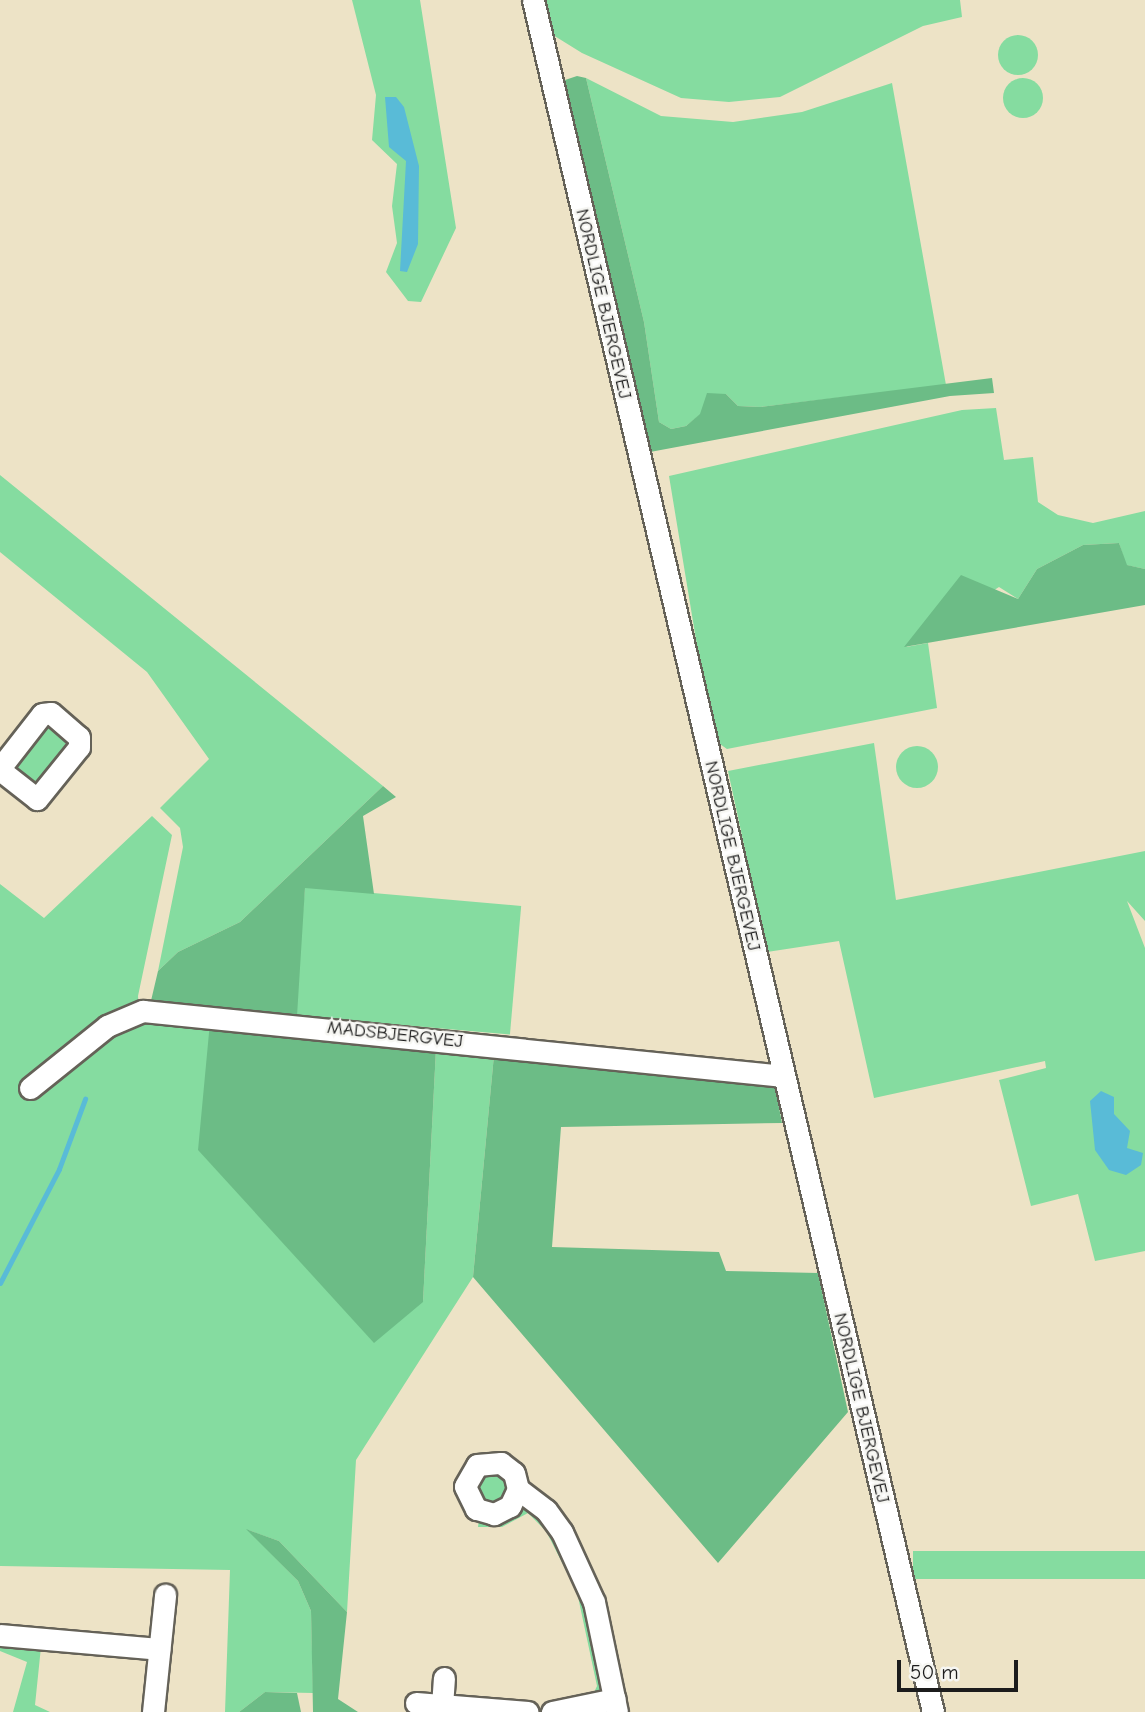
<!DOCTYPE html>
<html>
<head>
<meta charset="utf-8">
<style>
  body { margin:0 }
  #map { position:relative; width:1145px; height:1712px; overflow:hidden; background:#ede3c6; font-family:"Comic Neue",sans-serif }
  div>[style] { position:absolute }
  [style*='--x'] { left:calc(var(--x)*1px); top:calc(var(--y)*1px); width:calc(var(--w)*1px); rotate:calc(var(--a)*1deg) }
  .green>* { inset:0; background:#85dca0; transform-origin:0 0 }
  .round { border-radius:50% }
  .forest>* { inset:0; background:#6cbc86 }
  .water>* { inset:0; background:#59bbd7 }
  .stream>* { height:5px; margin:-2.5px; padding:0 2.5px; transform-origin:2.5px; border-radius:2.5px; background:#59bbd7 }
  .roads { filter:drop-shadow(2px 0 #656258) drop-shadow(-2px 0 #656258) drop-shadow(0 2px #656258) drop-shadow(0 -2px #656258) }
  .minor>* { height:21px; margin:-10.5px; padding:0 10.5px; transform-origin:10.5px; border-radius:10.5px; background:#fff }
  span { translate:-50% -50%; white-space:nowrap; text-align:center; line-height:1.15; -webkit-text-stroke:5px #f6f6f2; paint-order:stroke }
  .street-label { font-size:19px; color:#1c1c1c }
  .scale { position:absolute; left:897px; top:1660px; width:121px; height:32px; box-sizing:border-box; border:4px solid #1c1c1c; border-top:0; padding-left:9px; font-size:21px; line-height:24px; white-space:nowrap; color:#1c1c1c; -webkit-text-stroke:5px #f6f6f2; paint-order:stroke }
</style>
</head>
<body>
<div id="map">
  <div class="green">
    <div style="clip-path:polygon(352px 0,420px 0,456px 228px,421px 302px,408px 301px,386px 272px,397px 243px,392px 206px,397px 164px,372px 140px,376px 95px)"></div>
    <div style="clip-path:polygon(546px 0,960px 0,962px 17px,923px 26px,780px 97px,729px 102px,681px 98px,582px 53px,553px 35px)"></div>
    <div class="round" style="left:998px;top:35px;width:40px;height:40px"></div>
    <div class="round" style="left:1003px;top:78px;width:40px;height:40px"></div>
    <div style="clip-path:polygon(586px 78px,661px 116px,733px 122px,802px 112px,892px 83px,946px 385px,760px 407px,738px 406px,726px 394px,686px 426px,671px 429px,659px 422px,644px 322px)"></div>
    <div style="clip-path:polygon(996px 408px,1004px 460px,1033px 457px,1038px 502px,1058px 515px,1093px 523px,1145px 511px,1145px 569px,1126px 565px,1119px 543px,1083px 545px,1037px 569px,1018px 599px,999px 587px,906px 647px,928px 643px,937px 708px,727px 749px,717px 742px,703px 682px,669px 476px,962px 410px)"></div>
    <div style="clip-path:polygon(0 475px,383px 786px,240px 922px,178px 952px,158px 971px,183px 847px,180px 828px,160px 808px,209px 759px,147px 672px,0 552px)"></div>
    <div style="clip-path:polygon(51px 723px,66px 733px,70px 744px,41px 782px,31px 785px,13px 764px)"></div>
    <div style="clip-path:polygon(874px 743px,896px 900px,1145px 851px,1145px 921px,1127px 901px,1145px 948px,1145px 1251px,1095px 1261px,1078px 1194px,1031px 1206px,999px 1080px,1046px 1068px,1045px 1061px,874px 1098px,839px 941px,767px 952px,728px 771px)"></div>
    <div class="round" style="left:896px;top:746px;width:42px;height:42px"></div>
    <div style="clip-path:polygon(152px 816px,172px 835px,138px 996px,140px 1019px,210px 1022px,423px 1302px,436px 1049px,494px 1055px,473px 1277px,356px 1460px,347px 1612px,279px 1541px,248px 1530px,298px 1581px,311px 1611px,313px 1693px,265px 1692px,239px 1712px,225px 1712px,230px 1570px,0 1566px,0 884px,44px 918px)"></div>
    <div style="left:305px;top:887px;width:217px;height:129px;rotate:5deg"></div>
    <div style="clip-path:polygon(492px 1469px,507px 1478px,508px 1497px,486px 1506px,473px 1481px)"></div>
    <div style="clip-path:polygon(524px 1508px,542px 1517px,581px 1584px,604px 1689px,599px 1696px,592px 1697px,597px 1686px,577px 1592px,546px 1531px,528px 1513px,502px 1527px,478px 1527px,479px 1520px)"></div>
    <div style="left:1145px;top:1551px;width:28px;height:232px;rotate:90deg"></div>
    <div style="clip-path:polygon(0 1644px,41px 1647px,35px 1705px,50px 1712px,13px 1712px,27px 1662px,0 1651px)"></div>
  </div>
  <div class="forest">
    <div style="clip-path:polygon(577px 76px,586px 78px,644px 322px,659px 422px,671px 429px,686px 426px,700px 414px,707px 393px,726px 394px,738px 406px,760px 407px,992px 378px,994px 393px,950px 396px,650px 452px,565px 80px)"></div>
    <div style="clip-path:polygon(1119px 543px,1127px 565px,1145px 569px,1145px 605px,904px 647px,961px 575px,1018px 599px,1037px 569px,1083px 545px)"></div>
    <div style="clip-path:polygon(383px 786px,396px 797px,363px 816px,374px 894px,305px 888px,297px 1016px,150px 1005px,158px 971px,178px 952px,240px 922px)"></div>
    <div style="clip-path:polygon(210px 1022px,436px 1049px,423px 1302px,374px 1343px,198px 1150px)"></div>
    <div style="clip-path:polygon(494px 1055px,775px 1086px,782px 1123px,561px 1127px,552px 1247px,719px 1252px,726px 1271px,818px 1273px,848px 1412px,718px 1563px,473px 1277px)"></div>
    <div style="clip-path:polygon(246px 1529px,279px 1541px,347px 1612px,338px 1699px,358px 1712px,313px 1712px,311px 1611px,298px 1581px)"></div>
    <div style="clip-path:polygon(265px 1692px,297px 1693px,301px 1712px,239px 1712px)"></div>
  </div>
  <div class="water">
    <div style="clip-path:polygon(385px 97px,396px 97px,404px 107px,419px 166px,418px 244px,407px 272px,400px 271px,406px 161px,389px 147px)"></div>
    <div style="clip-path:polygon(1101px 1091px,1114px 1097px,1114px 1114px,1130px 1131px,1127px 1148px,1143px 1153px,1141px 1165px,1126px 1175px,1109px 1170px,1095px 1150px,1090px 1101px)"></div>
  </div>
  <div class="stream">
    <div style="--x:0;--y:1283;--w:128;--a:-62.6"></div>
    <div style="--x:59;--y:1169;--w:75;--a:-69.6"></div>
  </div>
  <div class="roads">
    <div class="minor">
      <div style="--x:533;--y:0;--w:1758;--a:76.85"></div>
      <div style="--x:0;--y:768;--w:68;--a:-52.1"></div>
      <div style="--x:42;--y:714;--w:9;--a:-6"></div>
      <div style="--x:51;--y:713;--w:37;--a:41"></div>
      <div style="--x:79;--y:737;--w:10;--a:90"></div>
      <div style="--x:79;--y:747;--w:67;--a:128.9"></div>
      <div style="--x:37;--y:799;--w:47;--a:-141.9"></div>
      <div style="--x:30;--y:1088;--w:99;--a:-38.8"></div>
      <div style="--x:107;--y:1026;--w:39;--a:-23"></div>
      <div style="--x:143;--y:1011;--w:644;--a:5.79"></div>
      <div style="--x:518;--y:1489;--w:19;--a:115"></div>
      <div style="--x:510;--y:1506;--w:18;--a:153"></div>
      <div style="--x:494;--y:1514;--w:19;--a:-164"></div>
      <div style="--x:476;--y:1509;--w:25;--a:-116"></div>
      <div style="--x:465;--y:1486;--w:24;--a:-60"></div>
      <div style="--x:477;--y:1465;--w:24;--a:-5"></div>
      <div style="--x:501;--y:1463;--w:16;--a:38"></div>
      <div style="--x:514;--y:1473;--w:16;--a:76"></div>
      <div style="--x:518;--y:1489;--w:35;--a:37"></div>
      <div style="--x:546;--y:1510;--w:27;--a:54"></div>
      <div style="--x:562;--y:1532;--w:77;--a:65.4"></div>
      <div style="--x:594;--y:1602;--w:112;--a:78.2"></div>
      <div style="--x:0;--y:1635;--w:160;--a:5"></div>
      <div style="--x:416;--y:1703;--w:112;--a:4.6"></div>
      <div style="--x:442;--y:1706;--w:28;--a:-86"></div>
      <div style="--x:153;--y:1712;--w:118;--a:-84.1"></div>
      <div style="--x:552;--y:1712;--w:64;--a:-11.7"></div>
    </div>
  </div>
  <div class="street-label">
    <span style="left:603px;top:304px;rotate:77deg">NORDLIGE BJERGEVEJ</span>
    <span style="left:732px;top:856px;rotate:77deg">NORDLIGE BJERGEVEJ</span>
    <span style="left:395px;top:1035px;rotate:6deg">MADSBJERGVEJ</span>
    <span style="left:861px;top:1408px;rotate:77deg">NORDLIGE BJERGEVEJ</span>
  </div>
  <div class="scale">50 m</div>
</div>
</body>
</html>
